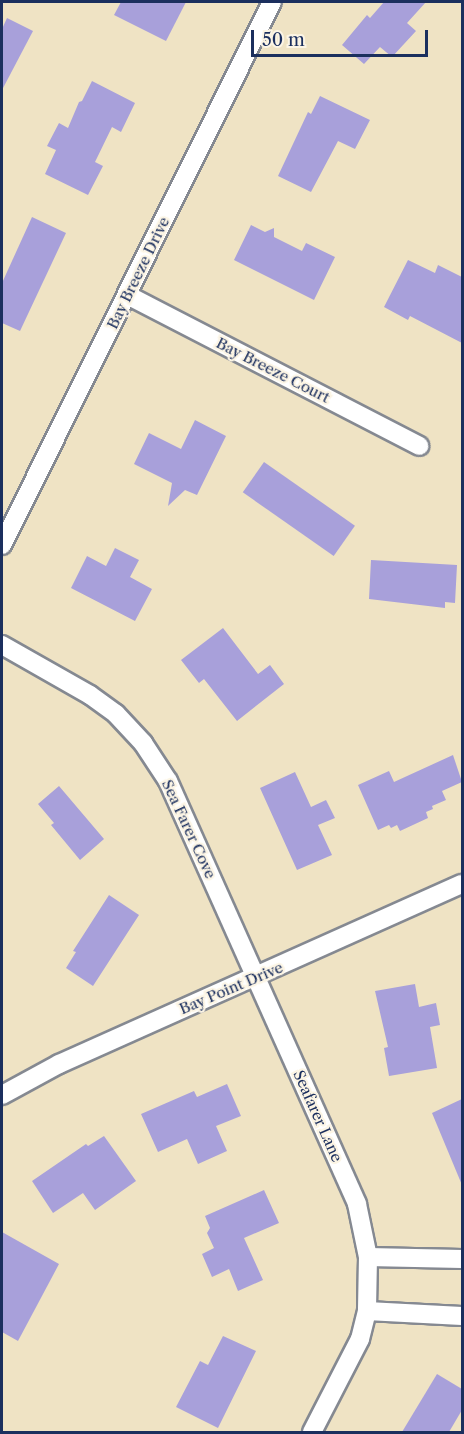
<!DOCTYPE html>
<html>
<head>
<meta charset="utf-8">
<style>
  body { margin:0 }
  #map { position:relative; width:464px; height:1434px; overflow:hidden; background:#efe3c4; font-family:"Libre Caslon Text",serif }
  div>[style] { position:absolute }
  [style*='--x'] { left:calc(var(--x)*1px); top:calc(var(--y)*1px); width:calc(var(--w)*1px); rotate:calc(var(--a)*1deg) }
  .building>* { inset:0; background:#a8a0da; transform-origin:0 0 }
  .roads { filter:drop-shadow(2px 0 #858991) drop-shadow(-2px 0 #858991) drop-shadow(0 2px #858991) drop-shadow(0 -2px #858991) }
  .minor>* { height:18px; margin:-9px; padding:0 9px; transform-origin:9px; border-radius:9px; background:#fff }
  span { translate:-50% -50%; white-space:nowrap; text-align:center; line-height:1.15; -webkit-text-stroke:4.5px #fcf5e5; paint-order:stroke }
  .street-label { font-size:15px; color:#1b2f5e }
  .frame { position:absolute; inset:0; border:3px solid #1b2f5e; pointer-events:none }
  .scale { position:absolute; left:251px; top:30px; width:177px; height:27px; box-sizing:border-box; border:3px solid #1b2f5e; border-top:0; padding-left:8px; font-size:18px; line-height:21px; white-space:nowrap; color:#1b2f5e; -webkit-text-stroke:4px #fcf5e5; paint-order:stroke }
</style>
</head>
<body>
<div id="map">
  <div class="building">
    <div style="clip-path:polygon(121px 2px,186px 2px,166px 41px,114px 15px)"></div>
    <div style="clip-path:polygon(384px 2px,426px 2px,407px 23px,416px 31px,392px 57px,380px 47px,364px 64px,342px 45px,367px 15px,370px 18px)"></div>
    <div style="clip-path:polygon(7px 18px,33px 31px,2px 90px,2px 29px)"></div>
    <div style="clip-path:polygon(92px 81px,135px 103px,121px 132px,112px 127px,95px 162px,103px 166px,88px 195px,45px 174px,56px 150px,47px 146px,59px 123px,68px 128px,79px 102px,82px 101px)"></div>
    <div style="clip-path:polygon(320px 96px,370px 120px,355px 149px,338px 141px,311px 192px,278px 176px,308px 112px,311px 114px)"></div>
    <div style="clip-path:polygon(32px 217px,66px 233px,20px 331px,2px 323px,2px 283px)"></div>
    <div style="clip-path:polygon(251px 225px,265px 232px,274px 228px,274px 237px,302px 251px,306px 243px,335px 257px,314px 300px,234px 260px)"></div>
    <div style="clip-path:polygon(408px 260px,435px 273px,438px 265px,462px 277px,462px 343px,410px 316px,408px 320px,384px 307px)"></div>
    <div style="clip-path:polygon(195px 420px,226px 436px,197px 495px,185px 490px,168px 506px,172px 483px,134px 464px,149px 433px,181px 449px)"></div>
    <div style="left:264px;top:462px;width:111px;height:37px;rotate:35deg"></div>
    <div style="clip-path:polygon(115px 548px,139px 560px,130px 577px,152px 589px,135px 621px,71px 588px,87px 556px,106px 566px)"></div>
    <div style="clip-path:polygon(371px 560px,457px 565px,455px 603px,445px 602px,445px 608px,369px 599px)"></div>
    <div style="clip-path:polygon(223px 628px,258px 674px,270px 665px,284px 684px,237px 721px,204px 679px,199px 683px,181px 660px)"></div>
    <div style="clip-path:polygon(453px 755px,462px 782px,442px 791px,446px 800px,432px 806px,433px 809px,426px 812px,428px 818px,400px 831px,397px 825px,391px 828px,389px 825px,378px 830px,358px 785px,389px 771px,394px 782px)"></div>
    <div style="clip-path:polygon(295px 772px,311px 807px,326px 800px,335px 818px,318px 825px,332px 855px,297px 870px,260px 788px)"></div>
    <div style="clip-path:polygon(59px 786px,104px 839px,80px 860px,51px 825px,54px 823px,38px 804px)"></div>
    <div style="clip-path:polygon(109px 895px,139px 915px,93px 986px,66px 968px,76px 952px,73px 951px)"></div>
    <div style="clip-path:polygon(415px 984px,419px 1007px,436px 1003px,440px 1025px,430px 1027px,437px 1068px,389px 1076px,384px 1048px,388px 1047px,375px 991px)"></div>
    <div style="clip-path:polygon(227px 1084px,241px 1116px,216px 1126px,227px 1151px,198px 1164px,187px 1139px,158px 1152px,141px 1114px,194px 1091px,197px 1097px)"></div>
    <div style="clip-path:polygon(462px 1099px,462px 1185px,432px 1113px)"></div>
    <div style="clip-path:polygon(104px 1136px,136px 1181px,95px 1210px,83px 1193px,53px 1213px,32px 1181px,86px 1144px,88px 1146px)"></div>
    <div style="clip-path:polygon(264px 1190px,279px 1223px,244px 1238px,263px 1280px,238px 1291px,229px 1269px,212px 1277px,202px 1254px,214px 1248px,207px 1233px,210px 1228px,205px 1216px)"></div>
    <div style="clip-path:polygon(2px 1232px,59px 1264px,18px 1341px,2px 1332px)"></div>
    <div style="clip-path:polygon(223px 1336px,256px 1351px,218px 1428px,176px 1407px,200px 1361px,208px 1365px)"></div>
    <div style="clip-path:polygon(437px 1374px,462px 1389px,462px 1410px,449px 1432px,402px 1432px)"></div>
  </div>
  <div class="roads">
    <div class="minor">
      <div style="--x:127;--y:295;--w:329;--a:27.3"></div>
      <div style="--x:2;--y:545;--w:606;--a:-63.56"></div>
      <div style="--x:2;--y:645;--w:101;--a:29.6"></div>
      <div style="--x:90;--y:695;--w:32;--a:36"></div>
      <div style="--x:116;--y:714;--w:40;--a:47"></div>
      <div style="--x:143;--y:743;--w:45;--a:56.7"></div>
      <div style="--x:168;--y:781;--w:463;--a:65.9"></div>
      <div style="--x:357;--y:1204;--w:54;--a:78.3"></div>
      <div style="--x:368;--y:1257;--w:54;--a:91.1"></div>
      <div style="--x:367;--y:1311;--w:29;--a:104"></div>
      <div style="--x:360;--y:1339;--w:105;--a:117.3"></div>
      <div style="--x:2;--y:1095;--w:65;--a:-28.5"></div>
      <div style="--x:59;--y:1064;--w:441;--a:-24.1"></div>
      <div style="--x:368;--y:1257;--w:94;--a:1.2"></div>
      <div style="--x:367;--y:1311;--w:95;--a:3"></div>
    </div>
  </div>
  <div class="street-label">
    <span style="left:138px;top:273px;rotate:-64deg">Bay Breeze Drive</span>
    <span style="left:273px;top:370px;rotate:27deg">Bay Breeze Court</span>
    <span style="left:189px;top:829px;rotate:65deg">Sea Farer Cove</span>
    <span style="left:231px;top:988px;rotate:-23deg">Bay Point Drive</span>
    <span style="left:318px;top:1116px;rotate:66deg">Seafarer Lane</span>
  </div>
  <div class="frame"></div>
  <div class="scale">50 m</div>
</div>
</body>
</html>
